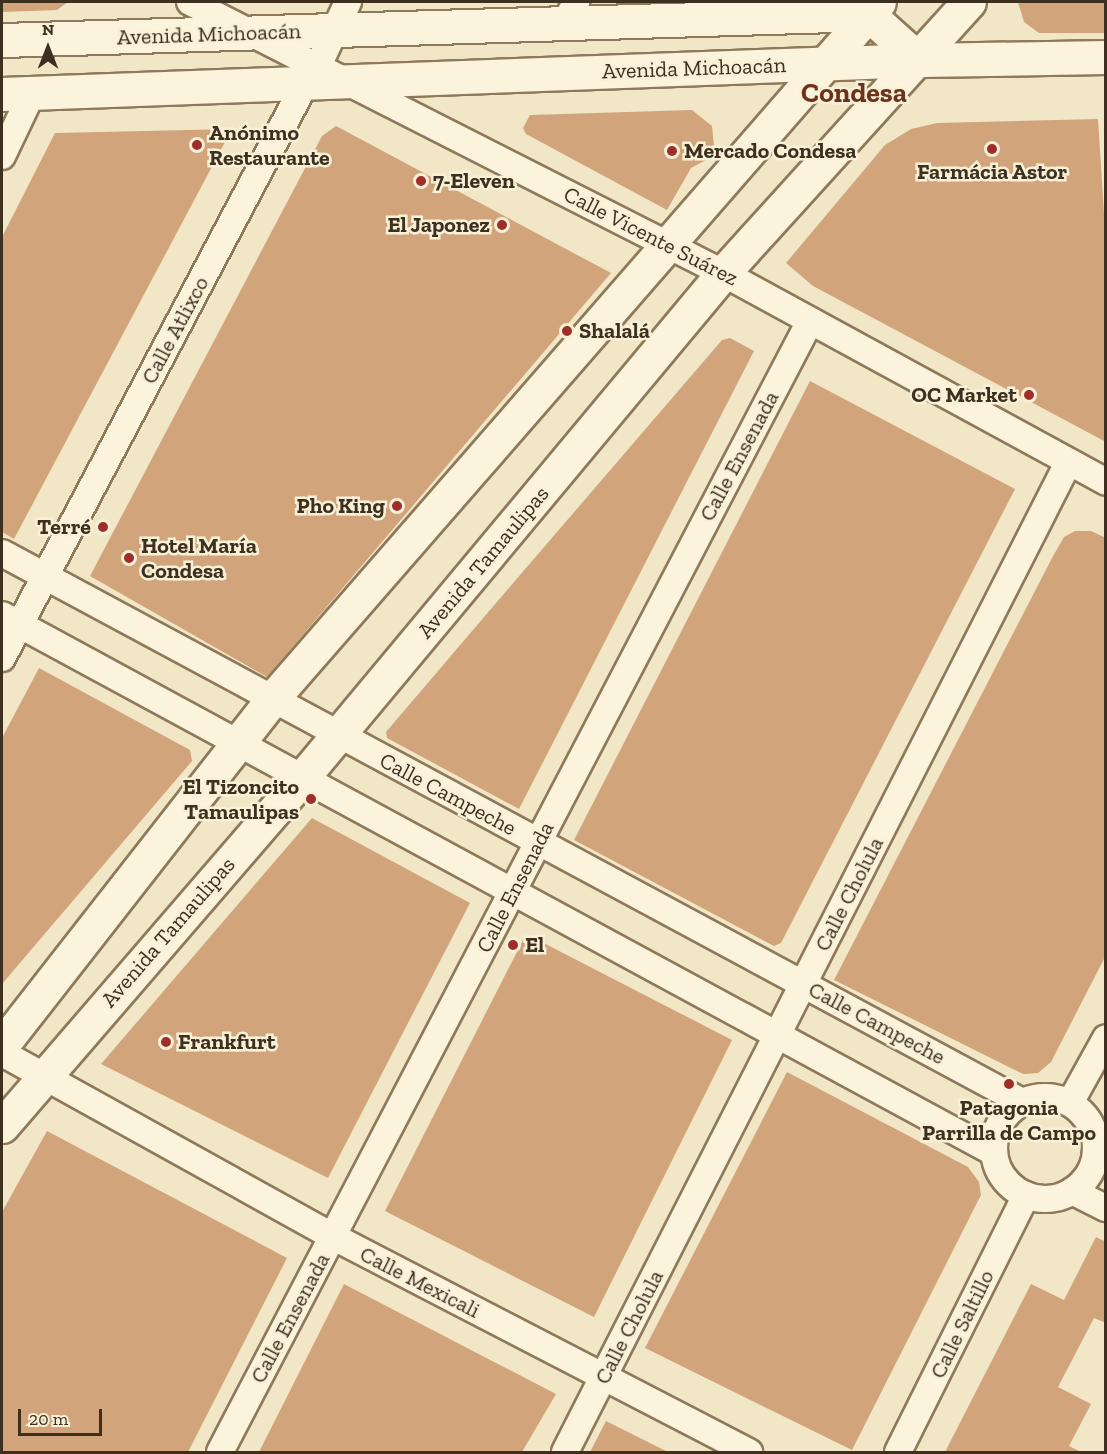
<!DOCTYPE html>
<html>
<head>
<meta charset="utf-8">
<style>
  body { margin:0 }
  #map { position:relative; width:1107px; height:1454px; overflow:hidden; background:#f1e7c7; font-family:"Zilla Slab",serif }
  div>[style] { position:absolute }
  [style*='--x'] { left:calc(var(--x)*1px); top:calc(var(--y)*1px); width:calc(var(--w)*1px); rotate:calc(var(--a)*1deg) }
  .building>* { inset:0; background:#d1a47b }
  .roads { filter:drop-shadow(2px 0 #8e795b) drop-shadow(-2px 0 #8e795b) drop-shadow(0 2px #8e795b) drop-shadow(0 -2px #8e795b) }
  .minor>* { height:26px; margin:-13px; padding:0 13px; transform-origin:13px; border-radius:13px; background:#fbf3db }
  .minor>.ring { margin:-13px; padding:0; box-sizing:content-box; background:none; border:26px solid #fbf3db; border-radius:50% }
  .tertiary>* { height:33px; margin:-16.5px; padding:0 16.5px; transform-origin:16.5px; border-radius:16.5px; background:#fbf3db }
  .dots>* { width:16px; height:16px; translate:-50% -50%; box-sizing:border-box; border:3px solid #f8f0d7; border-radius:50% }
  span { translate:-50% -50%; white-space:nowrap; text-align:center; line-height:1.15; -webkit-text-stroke:5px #f8f0d7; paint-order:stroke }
  .street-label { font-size:22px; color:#3d301f }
  .poi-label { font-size:22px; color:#3d301f; font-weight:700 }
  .left { translate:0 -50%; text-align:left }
  .right { translate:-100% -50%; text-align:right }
  .district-label { font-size:28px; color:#6c321c; font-weight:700 }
  .frame { position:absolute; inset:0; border:3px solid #3d301f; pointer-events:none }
  .north { position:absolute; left:18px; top:18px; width:60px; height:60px; -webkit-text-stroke:4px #f8f0d7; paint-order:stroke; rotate:0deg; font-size:16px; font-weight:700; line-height:24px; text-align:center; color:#3d301f }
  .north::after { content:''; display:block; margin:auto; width:21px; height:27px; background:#3d301f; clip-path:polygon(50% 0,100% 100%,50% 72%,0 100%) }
  .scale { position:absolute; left:18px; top:1409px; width:84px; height:27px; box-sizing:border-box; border:3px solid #3d301f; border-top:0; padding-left:8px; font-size:18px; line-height:21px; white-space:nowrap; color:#3d301f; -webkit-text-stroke:4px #f8f0d7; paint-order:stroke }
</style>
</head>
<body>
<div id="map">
  <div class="building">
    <div style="clip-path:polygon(2px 2px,68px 2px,57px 10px,2px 12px)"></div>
    <div style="clip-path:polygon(1018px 2px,1106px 2px,1106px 33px,1039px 33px,1024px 22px)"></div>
    <div style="clip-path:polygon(692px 110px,712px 126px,714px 146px,708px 159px,691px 168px,667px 210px,526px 134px,523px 128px,530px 115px)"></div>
    <div style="clip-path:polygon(1098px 119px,1106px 245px,1106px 442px,813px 286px,786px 263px,885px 145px,911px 129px,937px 123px)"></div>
    <div style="clip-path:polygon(336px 126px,611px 273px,267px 677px,90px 576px,322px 136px)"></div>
    <div style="clip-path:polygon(232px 129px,14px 539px,2px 532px,2px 237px,55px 133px)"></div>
    <div style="clip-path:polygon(730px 338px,754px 351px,519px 809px,387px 738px,386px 732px,496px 603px,722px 340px)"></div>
    <div style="clip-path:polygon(810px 381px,1015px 489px,781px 943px,774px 946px,574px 840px)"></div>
    <div style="clip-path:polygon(1075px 531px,1091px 531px,1106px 538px,1106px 955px,1051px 1062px,1038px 1073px,1023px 1074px,834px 980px,1052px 558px,1064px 537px)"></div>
    <div style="clip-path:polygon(39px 668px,190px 750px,192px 761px,2px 984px,2px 738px)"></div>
    <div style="clip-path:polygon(312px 818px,470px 903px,328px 1178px,101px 1064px)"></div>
    <div style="clip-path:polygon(530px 936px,732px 1040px,594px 1317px,385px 1211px,524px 938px)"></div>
    <div style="clip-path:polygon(787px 1072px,968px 1167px,979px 1182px,981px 1195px,852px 1450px,645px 1348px)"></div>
    <div style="clip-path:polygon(47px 1131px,287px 1258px,188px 1452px,2px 1452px,2px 1212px)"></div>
    <div style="clip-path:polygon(1096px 1237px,1106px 1242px,1106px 1323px,1094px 1318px,1058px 1387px,1091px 1404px,1069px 1446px,1081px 1452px,945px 1452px,1031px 1284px,1064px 1300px)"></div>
    <div style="clip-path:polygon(344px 1284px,556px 1394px,522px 1452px,259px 1452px)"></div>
    <div style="clip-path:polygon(606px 1421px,668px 1452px,590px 1452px)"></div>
  </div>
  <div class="roads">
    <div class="minor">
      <div style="--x:190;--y:2;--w:598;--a:26.95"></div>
      <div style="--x:723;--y:273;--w:436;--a:28.6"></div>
      <div style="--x:565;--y:23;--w:24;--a:-62"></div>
      <div style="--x:2;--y:156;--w:70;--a:-64.5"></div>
      <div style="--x:2;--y:553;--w:1158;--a:28.29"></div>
      <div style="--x:2;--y:615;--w:1127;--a:28.45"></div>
      <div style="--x:2;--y:658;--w:651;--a:-62.18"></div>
      <div style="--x:306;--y:82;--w:20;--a:-53"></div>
      <div style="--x:318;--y:66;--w:71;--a:-64.9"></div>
      <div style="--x:2;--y:1053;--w:377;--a:29"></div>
      <div style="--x:332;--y:1236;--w:470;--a:27.4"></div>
      <div class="ring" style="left:994px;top:1097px;width:76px;height:76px"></div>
      <div style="--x:1070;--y:1103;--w:74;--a:-61"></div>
      <div style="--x:1072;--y:1191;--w:38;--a:27"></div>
      <div style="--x:220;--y:1452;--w:1276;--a:-62.45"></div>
      <div style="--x:565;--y:1452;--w:1110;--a:-63.04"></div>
      <div style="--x:898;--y:1452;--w:287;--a:-63.5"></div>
    </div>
    <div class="tertiary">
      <div style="--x:2;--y:40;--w:866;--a:-1.72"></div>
      <div style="--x:868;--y:14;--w:69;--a:42"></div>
      <div style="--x:2;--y:94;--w:918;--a:-2.12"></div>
      <div style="--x:919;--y:60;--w:187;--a:-0.9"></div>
      <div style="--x:2;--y:1045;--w:439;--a:-52"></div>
      <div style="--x:272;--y:699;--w:924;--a:-48.95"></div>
      <div style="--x:2;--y:1126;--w:459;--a:-49.2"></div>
      <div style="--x:302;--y:778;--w:657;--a:-50.18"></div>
      <div style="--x:723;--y:273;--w:366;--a:-47.8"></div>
    </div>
  </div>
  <div class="dots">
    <div style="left:197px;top:145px;background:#a02e28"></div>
    <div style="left:992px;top:149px;background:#a02e28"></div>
    <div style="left:672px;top:151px;background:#a02e28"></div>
    <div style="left:421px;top:181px;background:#a02e28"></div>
    <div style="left:502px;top:225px;background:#a02e28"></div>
    <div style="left:567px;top:331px;background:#a02e28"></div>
    <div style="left:1029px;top:395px;background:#a02e28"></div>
    <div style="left:397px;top:506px;background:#a02e28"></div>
    <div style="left:103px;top:527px;background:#a02e28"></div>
    <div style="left:129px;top:558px;background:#a02e28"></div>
    <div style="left:311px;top:799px;background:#a02e28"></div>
    <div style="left:513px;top:945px;background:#a02e28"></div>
    <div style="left:166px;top:1042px;background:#a02e28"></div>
    <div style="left:1009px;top:1084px;background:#a02e28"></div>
  </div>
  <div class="street-label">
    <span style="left:209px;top:34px;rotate:-2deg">Avenida Michoacán</span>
    <span style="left:694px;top:68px;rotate:-2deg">Avenida Michoacán</span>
    <span style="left:651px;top:236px;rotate:27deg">Calle Vicente Suárez</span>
    <span style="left:175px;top:330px;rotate:-62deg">Calle Atlixco</span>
    <span style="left:739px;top:456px;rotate:-62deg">Calle Ensenada</span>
    <span style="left:483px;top:562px;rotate:-50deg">Avenida Tamaulipas</span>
    <span style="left:448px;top:794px;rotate:28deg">Calle Campeche</span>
    <span style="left:515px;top:887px;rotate:-63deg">Calle Ensenada</span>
    <span style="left:849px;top:894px;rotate:-63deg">Calle Cholula</span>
    <span style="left:168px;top:932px;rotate:-49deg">Avenida Tamaulipas</span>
    <span style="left:877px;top:1023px;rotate:28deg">Calle Campeche</span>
    <span style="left:420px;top:1282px;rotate:27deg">Calle Mexicali</span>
    <span style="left:290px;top:1318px;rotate:-62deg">Calle Ensenada</span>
    <span style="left:962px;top:1324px;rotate:-64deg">Calle Saltillo</span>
    <span style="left:629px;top:1327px;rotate:-63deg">Calle Cholula</span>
  </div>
  <div class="poi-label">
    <span class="left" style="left:209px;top:145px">Anónimo<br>Restaurante</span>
    <span class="left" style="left:684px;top:151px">Mercado Condesa</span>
    <span style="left:992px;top:172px">Farmácia Astor</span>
    <span class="left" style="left:433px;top:181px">7-Eleven</span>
    <span class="right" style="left:490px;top:225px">El Japonez</span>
    <span class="left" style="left:579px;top:331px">Shalalá</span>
    <span class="right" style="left:1017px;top:395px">OC Market</span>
    <span class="right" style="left:385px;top:506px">Pho King</span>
    <span class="right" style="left:91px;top:527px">Terré</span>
    <span class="left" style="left:141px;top:558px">Hotel María<br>Condesa</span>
    <span class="right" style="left:299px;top:799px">El Tizoncito<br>Tamaulipas</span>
    <span class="left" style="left:525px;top:945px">El</span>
    <span class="left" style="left:178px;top:1042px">Frankfurt</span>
    <span style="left:1009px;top:1120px">Patagonia<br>Parrilla de Campo</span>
  </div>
  <div class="district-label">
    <span style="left:854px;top:93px">Condesa</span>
  </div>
  <div class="frame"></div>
  <div class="north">N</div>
  <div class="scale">20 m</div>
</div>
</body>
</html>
